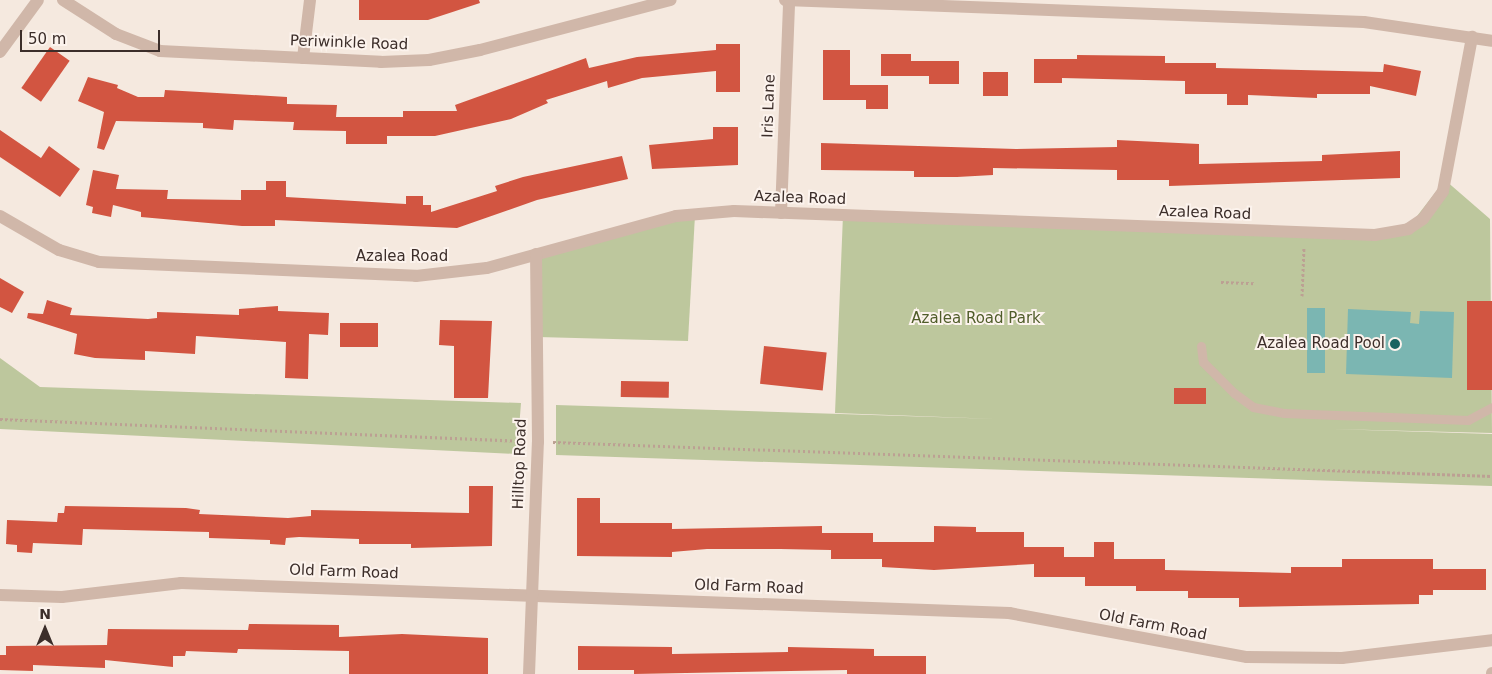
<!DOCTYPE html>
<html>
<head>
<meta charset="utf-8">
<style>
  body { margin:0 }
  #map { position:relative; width:1492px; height:674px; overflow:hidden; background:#f5e9df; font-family:"DejaVu Sans",sans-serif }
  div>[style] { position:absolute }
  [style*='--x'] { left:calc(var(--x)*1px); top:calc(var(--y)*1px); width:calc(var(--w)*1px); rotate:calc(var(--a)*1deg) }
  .green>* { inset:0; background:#bdc79d }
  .water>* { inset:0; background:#7bb6b2; transform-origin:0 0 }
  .building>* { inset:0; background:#d25541; transform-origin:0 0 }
  .path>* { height:3px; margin-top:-1.5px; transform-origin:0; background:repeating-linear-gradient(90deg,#bca093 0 2.5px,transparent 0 5px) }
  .service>* { height:9px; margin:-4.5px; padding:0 4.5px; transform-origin:4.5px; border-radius:4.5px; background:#d0b7a9 }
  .minor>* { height:12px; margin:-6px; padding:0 6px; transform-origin:6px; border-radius:6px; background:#d0b7a9 }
  .dots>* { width:14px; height:14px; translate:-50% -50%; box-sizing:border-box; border:2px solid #fcf3ed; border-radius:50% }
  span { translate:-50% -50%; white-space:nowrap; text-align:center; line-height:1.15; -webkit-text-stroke:4px #fcf3ed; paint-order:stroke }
  .street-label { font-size:15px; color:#3c2e2a }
  .park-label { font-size:15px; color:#505d2a }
  .poi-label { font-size:15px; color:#3c2e2a }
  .right { translate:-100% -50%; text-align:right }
  .north { position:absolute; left:20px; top:604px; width:50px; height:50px; -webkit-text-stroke:4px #fcf3ed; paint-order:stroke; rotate:0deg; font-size:14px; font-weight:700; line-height:20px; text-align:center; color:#3c2e2a }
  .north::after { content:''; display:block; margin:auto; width:18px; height:22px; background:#3c2e2a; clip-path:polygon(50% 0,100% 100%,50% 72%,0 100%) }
  .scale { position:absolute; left:20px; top:30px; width:140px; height:22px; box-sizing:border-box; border:2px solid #3c2e2a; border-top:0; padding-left:6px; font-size:15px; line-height:18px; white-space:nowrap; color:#3c2e2a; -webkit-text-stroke:4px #fcf3ed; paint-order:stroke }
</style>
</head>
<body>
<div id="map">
  <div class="green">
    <div style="clip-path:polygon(1445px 180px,1490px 219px,1492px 433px,1332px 429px,1492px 434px,1492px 486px,556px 455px,556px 405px,997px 419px,835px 413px,843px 215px,1321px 234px,1407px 229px)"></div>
    <div style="clip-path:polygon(695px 215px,688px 341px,538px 337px,536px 254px)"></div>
    <div style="clip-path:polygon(0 358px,40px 387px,521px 403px,517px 454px,0 429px)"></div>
  </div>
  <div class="water">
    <div style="left:1307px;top:308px;width:18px;height:65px"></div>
    <div style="clip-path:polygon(1348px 309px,1411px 312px,1410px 323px,1419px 324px,1420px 311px,1454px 312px,1452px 378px,1346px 374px)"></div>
  </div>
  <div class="building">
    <div style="clip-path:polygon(359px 0,479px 0,480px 3px,428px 20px,359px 20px)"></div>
    <div style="clip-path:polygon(716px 44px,740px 44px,740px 92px,716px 92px,716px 71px,642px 78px,608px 88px,607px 81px,546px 100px,548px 103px,511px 119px,435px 136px,387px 136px,387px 144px,346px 144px,346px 131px,293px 130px,294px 122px,234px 120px,233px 130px,203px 128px,203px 123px,116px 121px,104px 150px,97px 148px,104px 112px,78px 101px,88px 77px,118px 85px,117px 88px,138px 97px,164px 97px,165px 90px,287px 97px,287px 104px,337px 105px,336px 117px,403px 117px,403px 111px,457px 111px,455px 105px,586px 58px,589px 68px,637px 57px,716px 50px)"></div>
    <div style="left:50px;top:47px;width:24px;height:50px;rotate:35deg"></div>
    <div style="clip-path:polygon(823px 50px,850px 50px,850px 85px,888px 85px,888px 109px,866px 109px,866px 100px,823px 100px)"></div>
    <div style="clip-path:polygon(881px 54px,911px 54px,911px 61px,959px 61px,959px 84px,929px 84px,929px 76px,881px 76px)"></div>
    <div style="clip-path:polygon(1077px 55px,1165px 56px,1165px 63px,1216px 63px,1216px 68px,1383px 72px,1384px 64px,1421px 71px,1416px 96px,1370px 86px,1370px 94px,1317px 94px,1317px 98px,1248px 95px,1248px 105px,1227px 105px,1227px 94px,1185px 94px,1185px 81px,1062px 78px,1062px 83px,1034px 83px,1034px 59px,1077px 59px)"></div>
    <div style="left:983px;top:72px;width:25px;height:24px"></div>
    <div style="clip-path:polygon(713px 127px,738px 127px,738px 165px,652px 169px,649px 145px,713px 139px)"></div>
    <div style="clip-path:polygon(0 130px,41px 158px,49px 146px,80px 169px,60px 197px,0 157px)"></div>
    <div style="clip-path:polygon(1117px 140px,1199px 144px,1199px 164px,1322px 161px,1322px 155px,1400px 151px,1400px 178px,1169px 186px,1169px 180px,1117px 180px,1117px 170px,993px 168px,993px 175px,957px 177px,914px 177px,914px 171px,821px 170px,821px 143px,1016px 149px,1117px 147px)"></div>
    <div style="clip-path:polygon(622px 156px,628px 179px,537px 200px,457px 228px,275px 220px,275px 226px,242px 226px,141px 217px,141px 212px,113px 205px,111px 217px,92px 213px,93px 207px,86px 205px,93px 170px,119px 175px,116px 189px,168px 190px,167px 199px,241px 200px,241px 190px,266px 190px,266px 181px,286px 181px,286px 197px,406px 204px,406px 196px,423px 196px,423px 205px,431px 205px,431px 212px,497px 191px,495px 186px,523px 177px)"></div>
    <div style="clip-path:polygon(0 278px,24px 292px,12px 313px,0 307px)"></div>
    <div style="clip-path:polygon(47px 300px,72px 308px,70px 315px,148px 319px,157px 318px,157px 312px,239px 315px,239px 309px,278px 306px,278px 311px,329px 313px,328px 335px,309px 334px,308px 379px,285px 378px,286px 342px,196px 336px,195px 354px,145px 351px,145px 360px,95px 358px,74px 354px,77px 334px,27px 318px,28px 313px,43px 314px)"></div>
    <div style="left:1467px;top:301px;width:25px;height:89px"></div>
    <div style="clip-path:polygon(440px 320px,492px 321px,488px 398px,454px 398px,454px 346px,439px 345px)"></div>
    <div style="left:340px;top:323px;width:38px;height:24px"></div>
    <div style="left:764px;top:346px;width:63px;height:38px;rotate:6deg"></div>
    <div style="left:621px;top:381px;width:48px;height:16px;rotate:1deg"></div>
    <div style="left:1174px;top:388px;width:32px;height:16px"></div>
    <div style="clip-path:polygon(469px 486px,493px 486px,492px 546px,411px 548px,411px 544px,359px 544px,359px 539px,299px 537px,286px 538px,285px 545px,270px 544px,270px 540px,209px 538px,209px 532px,83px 529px,82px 545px,33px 543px,32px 553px,17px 552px,17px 545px,6px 544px,7px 520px,57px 522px,58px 513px,64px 513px,65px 506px,186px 508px,200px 510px,199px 514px,288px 518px,311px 516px,311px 510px,469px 513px)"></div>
    <div style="clip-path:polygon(577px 498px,600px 498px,600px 523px,672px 523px,672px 529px,822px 526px,822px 533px,873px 533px,873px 542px,934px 542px,934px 526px,976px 527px,976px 532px,1024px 532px,1024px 547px,1064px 547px,1064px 557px,1094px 557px,1094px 542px,1114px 542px,1114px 559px,1165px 559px,1165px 570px,1291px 573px,1291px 567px,1342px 567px,1342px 559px,1433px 559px,1433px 569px,1486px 569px,1486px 590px,1433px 590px,1433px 595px,1419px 595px,1419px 604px,1239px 607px,1239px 598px,1188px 598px,1188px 591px,1136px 591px,1136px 586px,1085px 586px,1085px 577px,1034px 577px,1034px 564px,934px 570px,882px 567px,882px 559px,831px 559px,831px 550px,780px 549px,707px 549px,672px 552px,672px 557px,577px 556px)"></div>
    <div style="clip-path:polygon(249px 624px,339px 625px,339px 637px,402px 634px,488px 638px,488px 674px,349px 674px,349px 651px,238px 649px,237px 653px,186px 651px,185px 656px,173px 656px,173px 667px,105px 660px,105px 668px,33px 665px,33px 671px,0 670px,0 655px,6px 655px,6px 646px,107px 645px,108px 629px,248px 630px)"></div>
    <div style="clip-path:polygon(578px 646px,672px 647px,672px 654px,788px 652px,788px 647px,874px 649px,874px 656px,926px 656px,926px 674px,847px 674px,847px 670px,634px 674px,634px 670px,578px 670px)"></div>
  </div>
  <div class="path">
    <div style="--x:1221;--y:282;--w:33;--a:2"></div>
    <div style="--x:1302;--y:296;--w:49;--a:-87.7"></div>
    <div style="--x:0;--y:419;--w:524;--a:2.4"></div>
    <div style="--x:553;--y:442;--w:940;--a:2.07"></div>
  </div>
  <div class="service">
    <div style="--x:1201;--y:346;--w:16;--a:83"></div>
    <div style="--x:1203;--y:362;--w:44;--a:45"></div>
    <div style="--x:1234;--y:393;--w:24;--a:36"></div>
    <div style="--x:1253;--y:407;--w:32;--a:11"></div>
    <div style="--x:1284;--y:413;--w:184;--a:2.2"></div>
    <div style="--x:1468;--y:420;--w:27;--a:-28"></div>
  </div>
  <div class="minor">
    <div style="--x:63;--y:0;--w:63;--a:32.7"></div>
    <div style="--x:116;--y:34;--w:47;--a:21.1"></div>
    <div style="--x:160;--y:51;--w:221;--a:2.8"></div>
    <div style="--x:381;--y:62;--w:48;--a:-2.4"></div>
    <div style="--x:429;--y:60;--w:52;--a:-11.1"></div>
    <div style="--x:480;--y:50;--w:197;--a:-14.7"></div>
    <div style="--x:785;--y:0;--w:579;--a:2.18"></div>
    <div style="--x:1364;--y:22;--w:129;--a:8.4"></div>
    <div style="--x:0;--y:52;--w:64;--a:-53.8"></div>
    <div style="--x:303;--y:58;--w:58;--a:-83.1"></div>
    <div style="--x:781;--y:213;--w:213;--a:-87.8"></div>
    <div style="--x:0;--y:216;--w:68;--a:30"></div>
    <div style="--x:59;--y:250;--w:42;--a:16.7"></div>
    <div style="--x:99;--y:262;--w:317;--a:2.5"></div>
    <div style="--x:416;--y:276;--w:71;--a:-6.4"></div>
    <div style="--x:487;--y:268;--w:196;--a:-15.4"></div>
    <div style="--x:676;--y:216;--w:58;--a:-4.9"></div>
    <div style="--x:734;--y:211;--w:641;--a:2.14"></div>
    <div style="--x:1375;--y:235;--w:34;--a:-10"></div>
    <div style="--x:1408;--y:229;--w:18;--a:-34"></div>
    <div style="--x:1423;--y:219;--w:34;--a:-54"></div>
    <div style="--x:1443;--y:191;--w:157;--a:-79.3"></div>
    <div style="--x:0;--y:595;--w:62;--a:1.8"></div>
    <div style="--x:62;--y:597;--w:120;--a:-6.7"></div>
    <div style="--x:181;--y:583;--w:829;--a:2.08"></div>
    <div style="--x:1009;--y:613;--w:242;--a:10.5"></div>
    <div style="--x:1247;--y:657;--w:95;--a:0.6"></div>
    <div style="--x:1342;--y:658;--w:151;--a:-6.8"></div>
    <div style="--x:529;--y:674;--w:232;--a:-87.8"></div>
    <div style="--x:538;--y:442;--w:188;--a:-90.6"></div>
    <div style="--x:1492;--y:674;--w:1;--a:-90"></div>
  </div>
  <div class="dots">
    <div style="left:1395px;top:344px;background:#1a6360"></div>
  </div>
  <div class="street-label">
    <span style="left:349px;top:43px;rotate:2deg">Periwinkle Road</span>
    <span style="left:769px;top:106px;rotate:-88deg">Iris Lane</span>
    <span style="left:800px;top:198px;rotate:2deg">Azalea Road</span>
    <span style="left:1205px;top:213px;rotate:2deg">Azalea Road</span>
    <span style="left:402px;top:257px">Azalea Road</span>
    <span style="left:520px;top:464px;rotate:-88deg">Hilltop Road</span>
    <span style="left:344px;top:572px;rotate:2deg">Old Farm Road</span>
    <span style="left:749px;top:587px;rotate:2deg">Old Farm Road</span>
    <span style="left:1153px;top:625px;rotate:11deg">Old Farm Road</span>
  </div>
  <div class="park-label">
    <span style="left:976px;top:319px">Azalea Road Park</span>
  </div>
  <div class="poi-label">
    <span class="right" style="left:1385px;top:344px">Azalea Road Pool</span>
  </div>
  <div class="north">N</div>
  <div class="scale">50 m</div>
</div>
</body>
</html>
